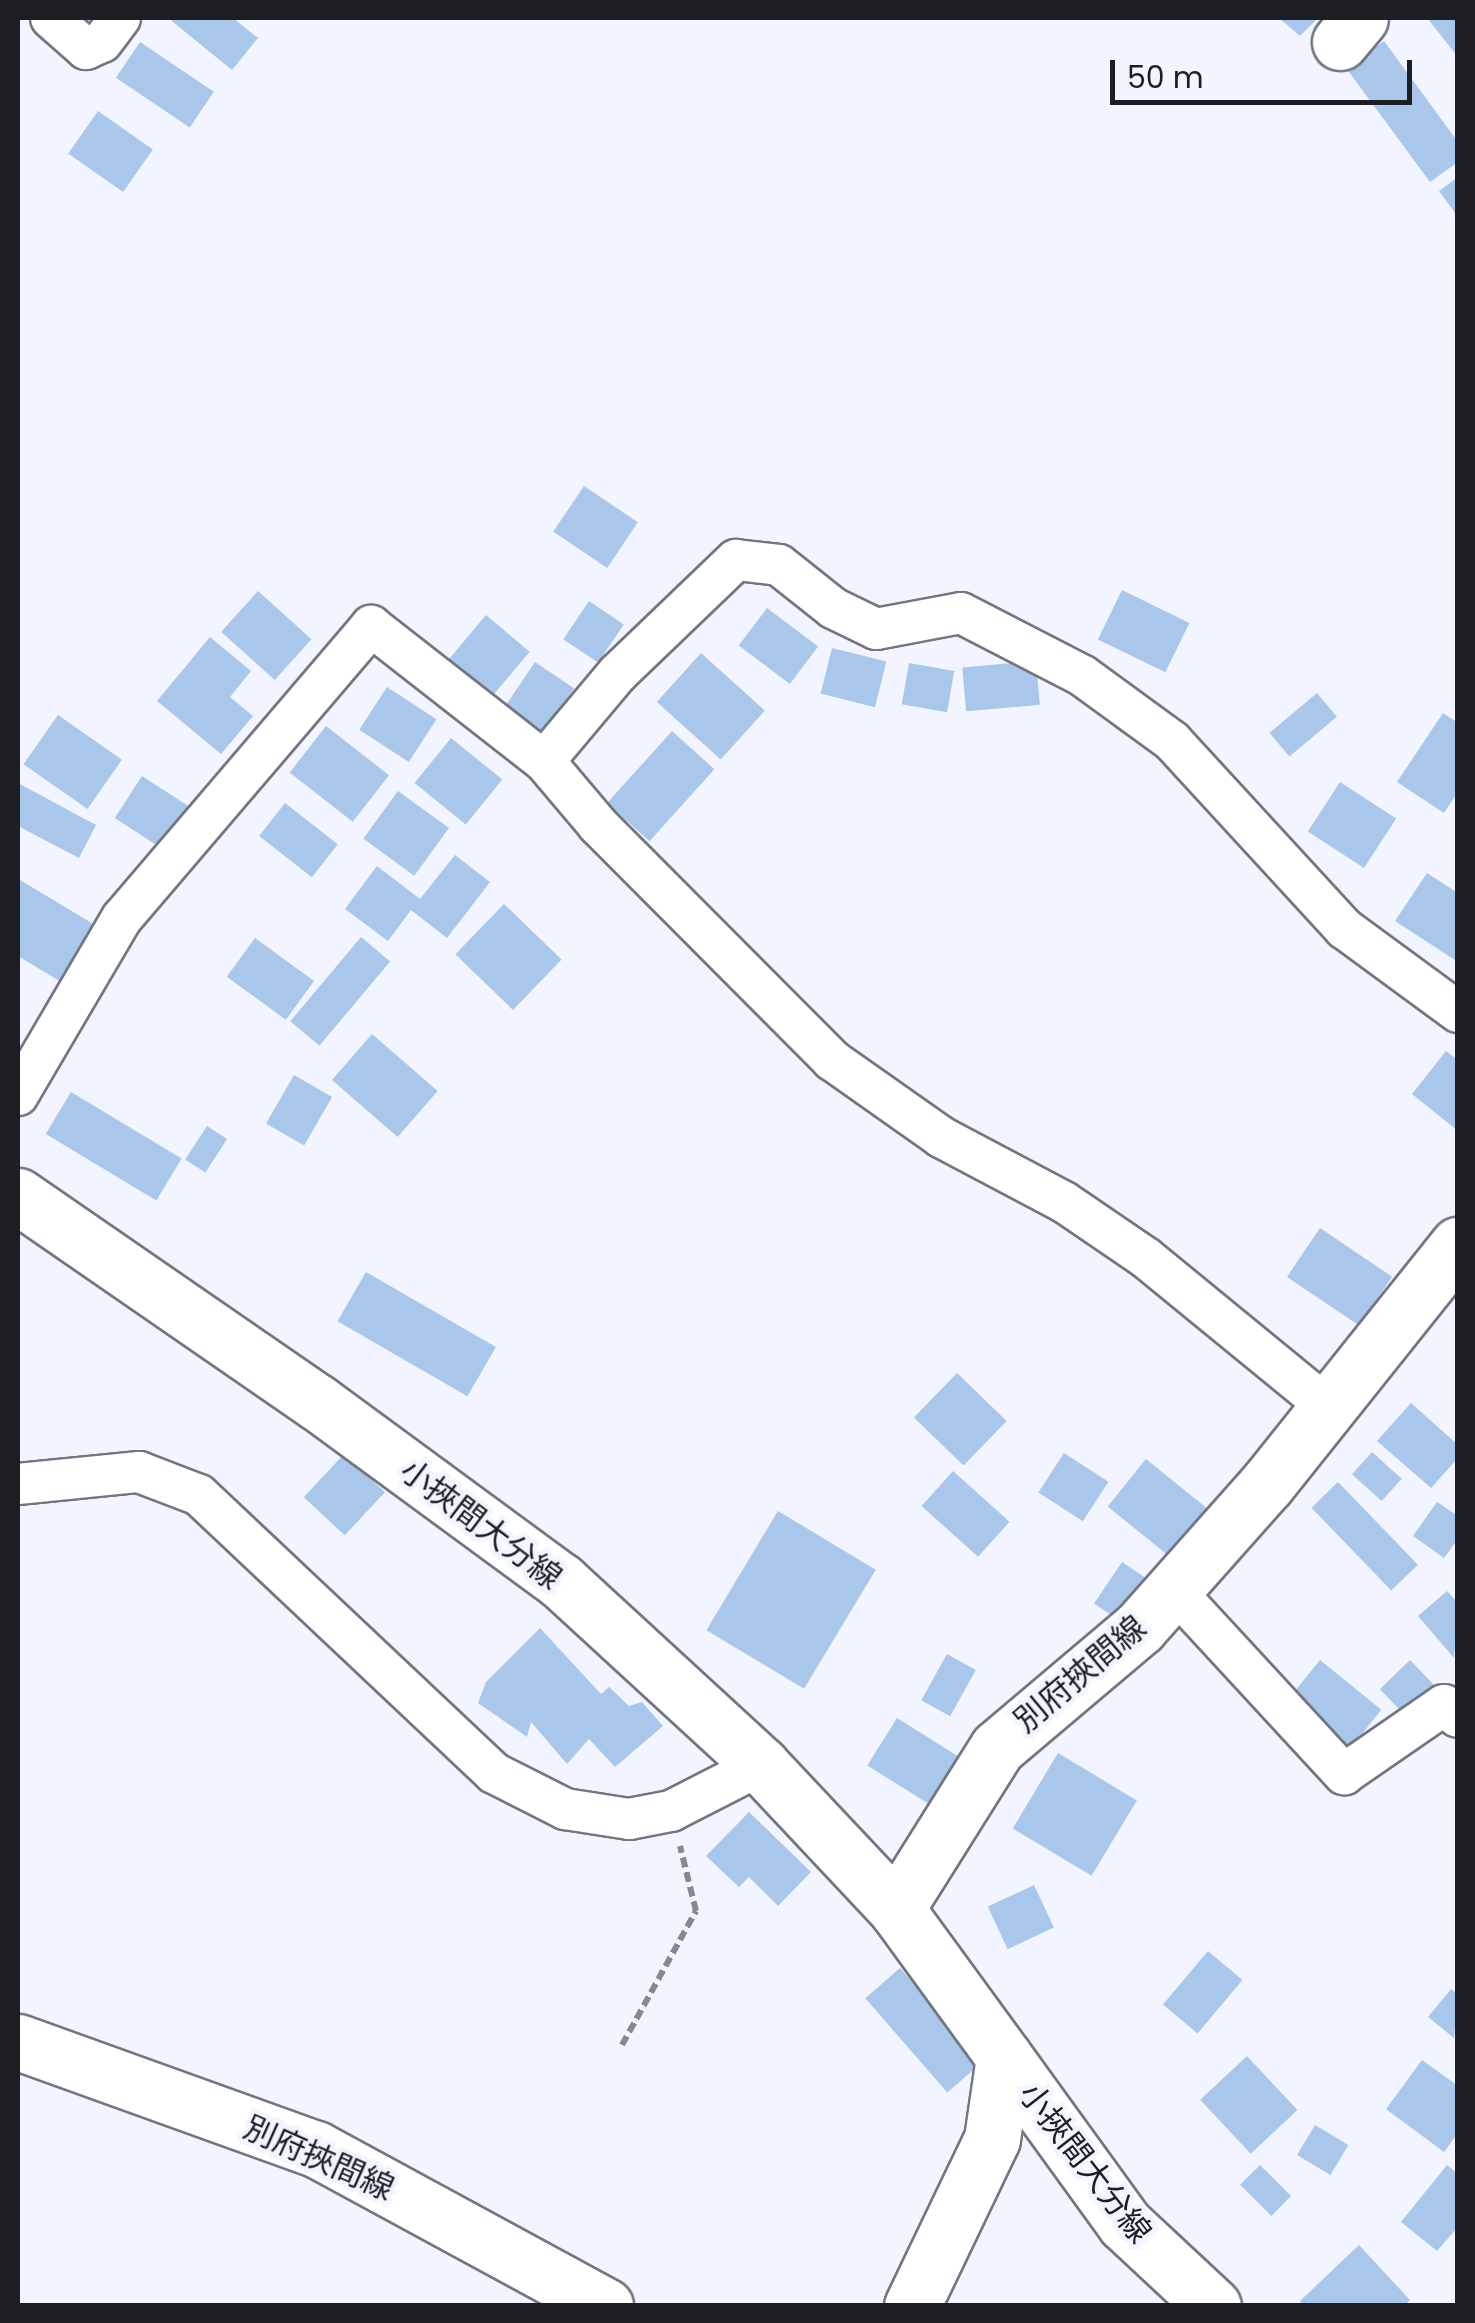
<!DOCTYPE html>
<html>
<head>
<meta charset="utf-8">
<style>
  body { margin:0 }
  #map { position:relative; width:1475px; height:2323px; overflow:hidden; background:#f2f5ff; font-family:Poppins,"Noto Sans JP",sans-serif }
  div>[style] { position:absolute }
  [style*='--x'] { left:calc(var(--x)*1px); top:calc(var(--y)*1px); width:calc(var(--w)*1px); rotate:calc(var(--a)*1deg) }
  .building>* { inset:0; background:#a8c7eb; transform-origin:0 0 }
  .path>* { height:6px; margin-top:-3px; transform-origin:0; background:repeating-linear-gradient(90deg,#878990 0 10px,transparent 0 15px) }
  .roads { filter:drop-shadow(2px 0 #737681) drop-shadow(-2px 0 #737681) drop-shadow(0 2px #737681) drop-shadow(0 -2px #737681) }
  .street>* { height:40px; margin:-20px; padding:0 20px; transform-origin:20px; border-radius:20px; background:#fff }
  .secondary>* { height:55px; margin:-27.5px; padding:0 27.5px; transform-origin:27.5px; border-radius:27.5px; background:#fff }
  .primary>* { height:55px; margin:-27.5px; padding:0 27.5px; transform-origin:27.5px; border-radius:27.5px; background:#fff }
  span { translate:-50% -50%; white-space:nowrap; text-align:center; line-height:1.15; -webkit-text-stroke:9px #f2f5ff; paint-order:stroke }
  .street-label { font-size:32px; color:#1d1e23 }
  .frame { position:absolute; inset:0; border:20px solid #1d1e23; pointer-events:none }
  .scale { position:absolute; left:1110px; top:60px; width:302px; height:45px; box-sizing:border-box; border:5px solid #1d1e23; border-top:0; padding-left:12px; font-size:30px; line-height:35px; white-space:nowrap; color:#1d1e23; -webkit-text-stroke:8px #f2f5ff; paint-order:stroke }
</style>
</head>
<body>
<div id="map">
  <div class="building">
    <div style="clip-path:polygon(168px 18px,233px 18px,258px 38px,232px 70px)"></div>
    <div style="clip-path:polygon(1279px 18px,1318px 18px,1300px 36px)"></div>
    <div style="clip-path:polygon(1427px 18px,1458px 18px,1458px 57px)"></div>
    <div style="clip-path:polygon(1384px 41px,1458px 142px,1458px 162px,1430px 182px,1346px 68px)"></div>
    <div style="left:140px;top:42px;width:89px;height:43px;rotate:34deg"></div>
    <div style="left:98px;top:111px;width:67px;height:52px;rotate:35deg"></div>
    <div style="clip-path:polygon(1458px 177px,1458px 217px,1439px 191px)"></div>
    <div style="left:584px;top:486px;width:65px;height:55px;rotate:34deg"></div>
    <div style="left:1122px;top:590px;width:75px;height:55px;rotate:26deg"></div>
    <div style="left:258px;top:591px;width:72px;height:55px;rotate:42deg"></div>
    <div style="left:589px;top:601px;width:42px;height:46px;rotate:34deg"></div>
    <div style="left:767px;top:608px;width:64px;height:47px;rotate:37deg"></div>
    <div style="left:486px;top:615px;width:57px;height:60px;rotate:40deg"></div>
    <div style="clip-path:polygon(210px 637px,251px 671px,230px 697px,253px 716px,221px 754px,157px 701px)"></div>
    <div style="left:832px;top:648px;width:56px;height:47px;rotate:14deg"></div>
    <div style="left:701px;top:653px;width:86px;height:66px;rotate:42deg"></div>
    <div style="left:1036px;top:661px;width:44px;height:74px;rotate:85deg"></div>
    <div style="left:535px;top:662px;width:47px;height:55px;rotate:34deg"></div>
    <div style="left:909px;top:663px;width:46px;height:42px;rotate:10deg"></div>
    <div style="left:387px;top:687px;width:59px;height:51px;rotate:33deg"></div>
    <div style="left:1317px;top:693px;width:31px;height:62px;rotate:50deg"></div>
    <div style="clip-path:polygon(1443px 713px,1458px 723px,1458px 792px,1444px 813px,1397px 782px)"></div>
    <div style="left:58px;top:715px;width:78px;height:60px;rotate:35deg"></div>
    <div style="left:326px;top:726px;width:80px;height:59px;rotate:38deg"></div>
    <div style="left:672px;top:731px;width:57px;height:97px;rotate:42deg"></div>
    <div style="left:451px;top:738px;width:66px;height:58px;rotate:39deg"></div>
    <div style="left:142px;top:776px;width:57px;height:50px;rotate:33deg"></div>
    <div style="left:1340px;top:782px;width:67px;height:59px;rotate:33deg"></div>
    <div style="clip-path:polygon(18px 783px,96px 825px,79px 858px,18px 826px)"></div>
    <div style="left:398px;top:791px;width:63px;height:59px;rotate:36deg"></div>
    <div style="left:285px;top:803px;width:67px;height:42px;rotate:38deg"></div>
    <div style="clip-path:polygon(455px 855px,490px 882px,447px 938px,411px 910px,388px 941px,345px 909px,377px 866px,420px 899px)"></div>
    <div style="clip-path:polygon(1427px 873px,1458px 893px,1458px 962px,1395px 921px)"></div>
    <div style="clip-path:polygon(20px 880px,105px 931px,71px 988px,18px 956px)"></div>
    <div style="left:504px;top:904px;width:80px;height:70px;rotate:44deg"></div>
    <div style="left:361px;top:937px;width:38px;height:110px;rotate:40deg"></div>
    <div style="left:255px;top:938px;width:73px;height:48px;rotate:36deg"></div>
    <div style="left:372px;top:1034px;width:87px;height:61px;rotate:41deg"></div>
    <div style="clip-path:polygon(1446px 1051px,1458px 1060px,1458px 1131px,1412px 1094px)"></div>
    <div style="left:294px;top:1075px;width:44px;height:56px;rotate:30deg"></div>
    <div style="left:71px;top:1092px;width:129px;height:49px;rotate:31deg"></div>
    <div style="left:207px;top:1126px;width:24px;height:40px;rotate:33deg"></div>
    <div style="left:1320px;top:1228px;width:87px;height:59px;rotate:34deg"></div>
    <div style="left:366px;top:1272px;width:150px;height:57px;rotate:30deg"></div>
    <div style="left:957px;top:1373px;width:69px;height:62px;rotate:44deg"></div>
    <div style="clip-path:polygon(1411px 1403px,1458px 1445px,1458px 1458px,1431px 1488px,1377px 1441px)"></div>
    <div style="left:1372px;top:1452px;width:40px;height:30px;rotate:42deg"></div>
    <div style="left:1064px;top:1453px;width:53px;height:47px;rotate:33deg"></div>
    <div style="left:344px;top:1454px;width:56px;height:59px;rotate:43deg"></div>
    <div style="left:1146px;top:1459px;width:101px;height:61px;rotate:39deg"></div>
    <div style="left:953px;top:1471px;width:76px;height:47px;rotate:42deg"></div>
    <div style="left:1338px;top:1482px;width:115px;height:37px;rotate:46deg"></div>
    <div style="clip-path:polygon(1437px 1502px,1458px 1516px,1458px 1539px,1444px 1558px,1413px 1536px)"></div>
    <div style="left:778px;top:1511px;width:114px;height:139px;rotate:31deg"></div>
    <div style="left:1122px;top:1562px;width:41px;height:50px;rotate:34deg"></div>
    <div style="clip-path:polygon(1447px 1591px,1458px 1603px,1454px 1658px,1418px 1616px)"></div>
    <div style="clip-path:polygon(540px 1628px,601px 1694px,609px 1687px,629px 1706px,642px 1702px,663px 1726px,615px 1767px,589px 1739px,567px 1764px,531px 1722px,527px 1737px,478px 1703px,486px 1682px)"></div>
    <div style="left:947px;top:1654px;width:33px;height:53px;rotate:29deg"></div>
    <div style="left:1320px;top:1660px;width:79px;height:56px;rotate:39deg"></div>
    <div style="left:1410px;top:1660px;width:36px;height:42px;rotate:46deg"></div>
    <div style="left:897px;top:1718px;width:88px;height:56px;rotate:32deg"></div>
    <div style="left:1058px;top:1753px;width:92px;height:88px;rotate:31deg"></div>
    <div style="clip-path:polygon(749px 1812px,811px 1872px,778px 1906px,749px 1877px,739px 1887px,706px 1856px)"></div>
    <div style="left:1034px;top:1885px;width:47px;height:51px;rotate:65deg"></div>
    <div style="left:1208px;top:1951px;width:45px;height:70px;rotate:40deg"></div>
    <div style="left:900px;top:1968px;width:125px;height:46px;rotate:49deg"></div>
    <div style="clip-path:polygon(1451px 1989px,1458px 1994px,1454px 2038px,1428px 2017px)"></div>
    <div style="left:1247px;top:2056px;width:74px;height:64px;rotate:47deg"></div>
    <div style="clip-path:polygon(1422px 2060px,1458px 2086px,1458px 2133px,1444px 2152px,1386px 2109px)"></div>
    <div style="left:1315px;top:2125px;width:39px;height:35px;rotate:31deg"></div>
    <div style="left:1260px;top:2165px;width:44px;height:28px;rotate:45deg"></div>
    <div style="clip-path:polygon(1447px 2165px,1458px 2174px,1458px 2227px,1437px 2251px,1401px 2222px)"></div>
    <div style="clip-path:polygon(1359px 2245px,1410px 2300px,1404px 2306px,1304px 2306px,1300px 2301px)"></div>
  </div>
  <div class="path">
    <div style="--x:622;--y:2045;--w:153;--a:-61.1"></div>
    <div style="--x:696;--y:1911;--w:67;--a:-103.8"></div>
  </div>
  <div class="roads">
    <div class="street">
      <div style="--x:51;--y:18;--w:47;--a:41.5"></div>
      <div style="--x:86;--y:49;--w:17;--a:-24"></div>
      <div style="--x:102;--y:42;--w:30;--a:-53"></div>
      <div style="--x:544;--y:761;--w:114;--a:-50"></div>
      <div style="--x:617;--y:674;--w:165;--a:-43.8"></div>
      <div style="--x:736;--y:560;--w:43;--a:6.6"></div>
      <div style="--x:779;--y:565;--w:69;--a:38.5"></div>
      <div style="--x:833;--y:608;--w:48;--a:26"></div>
      <div style="--x:876;--y:629;--w:86;--a:-10.7"></div>
      <div style="--x:961;--y:613;--w:137;--a:27.3"></div>
      <div style="--x:1083;--y:676;--w:110;--a:36.1"></div>
      <div style="--x:1172;--y:741;--w:255;--a:47.4"></div>
      <div style="--x:1345;--y:929;--w:140;--a:36.3"></div>
      <div style="--x:18;--y:1095;--w:205;--a:-59.6"></div>
      <div style="--x:122;--y:918;--w:384;--a:-49.5"></div>
      <div style="--x:371;--y:626;--w:219;--a:38"></div>
      <div style="--x:544;--y:761;--w:84;--a:49.8"></div>
      <div style="--x:598;--y:825;--w:332;--a:45.1"></div>
      <div style="--x:832;--y:1060;--w:133;--a:35.2"></div>
      <div style="--x:941;--y:1137;--w:139;--a:27.9"></div>
      <div style="--x:1064;--y:1202;--w:99;--a:34.3"></div>
      <div style="--x:1146;--y:1258;--w:234;--a:39.3"></div>
      <div style="--x:18;--y:1484;--w:122;--a:-5.7"></div>
      <div style="--x:139;--y:1472;--w:64;--a:21"></div>
      <div style="--x:199;--y:1495;--w:405;--a:43.3"></div>
      <div style="--x:494;--y:1773;--w:80;--a:26.9"></div>
      <div style="--x:565;--y:1809;--w:65;--a:8.9"></div>
      <div style="--x:629;--y:1819;--w:43;--a:-10.8"></div>
      <div style="--x:671;--y:1811;--w:101;--a:-27.1"></div>
      <div style="--x:1174;--y:1590;--w:251;--a:47.3"></div>
      <div style="--x:1344;--y:1774;--w:121;--a:-34.6"></div>
      <div style="--x:1444;--y:1705;--w:18;--a:41"></div>
    </div>
    <div class="secondary">
      <div style="--x:1340;--y:42;--w:31;--a:-50"></div>
      <div style="--x:18;--y:1196;--w:363;--a:34.6"></div>
      <div style="--x:317;--y:1402;--w:303;--a:36.3"></div>
      <div style="--x:561;--y:1581;--w:272;--a:42.6"></div>
      <div style="--x:761;--y:1765;--w:197;--a:46.8"></div>
      <div style="--x:1004;--y:2057;--w:206;--a:54.1"></div>
      <div style="--x:1125;--y:2224;--w:120;--a:43"></div>
    </div>
    <div class="primary">
      <div style="--x:18;--y:2042;--w:317;--a:19.8"></div>
      <div style="--x:316;--y:2149;--w:329;--a:28.5"></div>
      <div style="--x:912;--y:2306;--w:185;--a:-64.4"></div>
      <div style="--x:992;--y:2139;--w:83;--a:-81.7"></div>
      <div style="--x:1004;--y:2057;--w:183;--a:-126.1"></div>
      <div style="--x:896;--y:1909;--w:190;--a:-57.9"></div>
      <div style="--x:997;--y:1748;--w:187;--a:-40.2"></div>
      <div style="--x:1140;--y:1627;--w:191;--a:-48.4"></div>
      <div style="--x:1267;--y:1484;--w:306;--a:-51.4"></div>
    </div>
  </div>
  <div class="street-label">
    <span style="left:481px;top:1524px;rotate:37deg">小挾間大分線</span>
    <span style="left:1080px;top:1674px;rotate:-40deg">別府挾間線</span>
    <span style="left:319px;top:2158px;rotate:24deg">別府挾間線</span>
    <span style="left:1085px;top:2163px;rotate:52deg">小挾間大分線</span>
  </div>
  <div class="frame"></div>
  <div class="scale">50 m</div>
</div>
</body>
</html>
